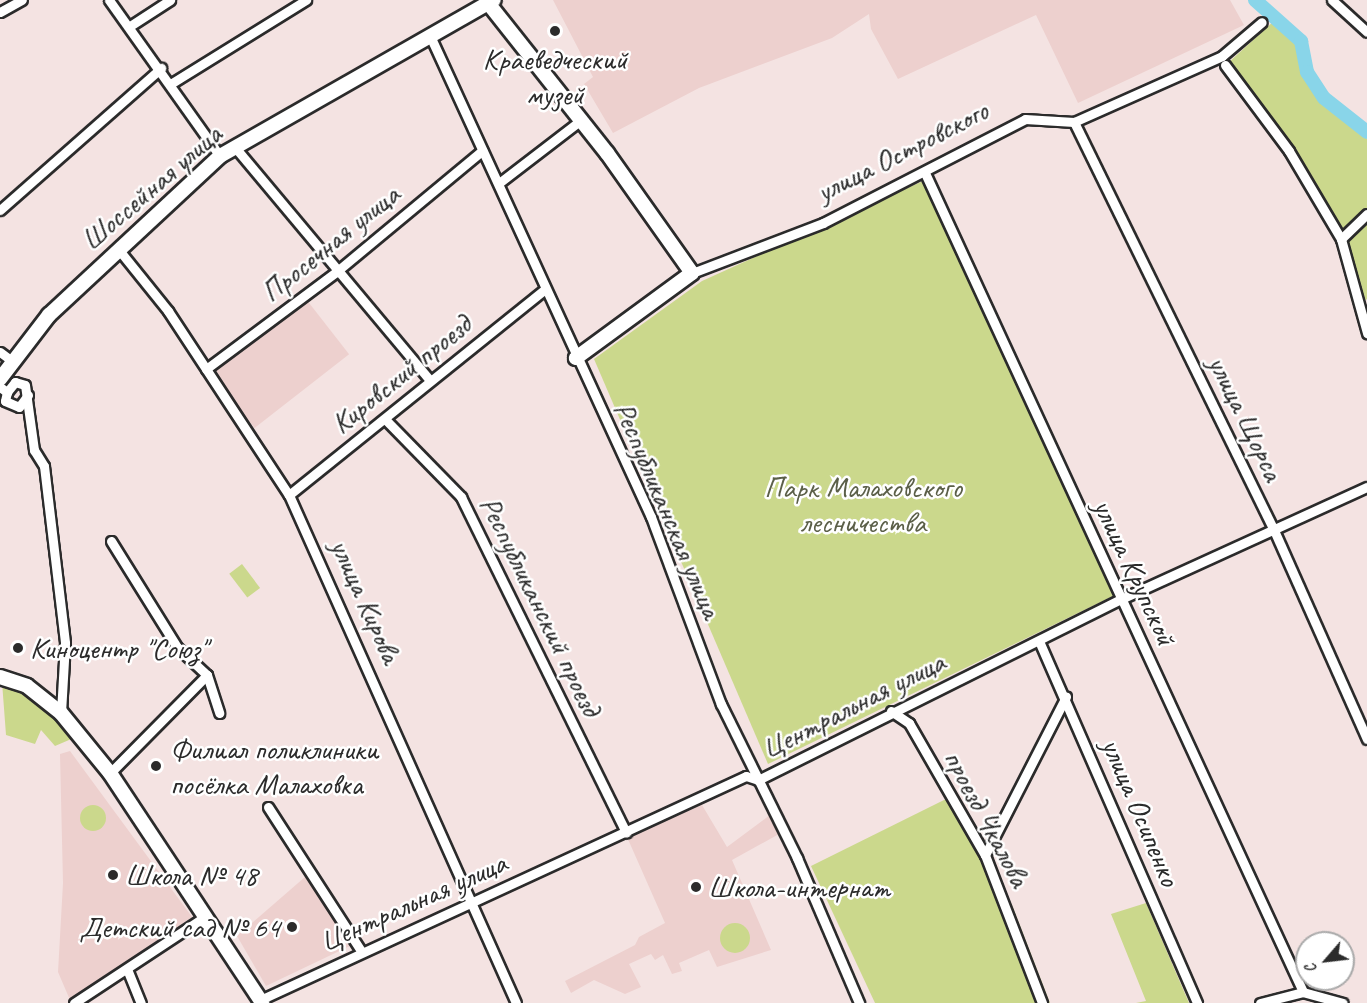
<!DOCTYPE html>
<html>
<head>
<meta charset="utf-8">
<style>
  body { margin:0 }
  #map { position:relative; width:1367px; height:1003px; overflow:hidden; background:#f4e3e2; font-family:Caveat,sans-serif }
  div>[style] { position:absolute }
  [style*='--x'] { left:calc(var(--x)*1px); top:calc(var(--y)*1px); width:calc(var(--w)*1px); rotate:calc(var(--a)*1deg) }
  .built>* { inset:0; background:#edd0ce; transform-origin:0 0 }
  .green>* { inset:0; background:#cbd88c; transform-origin:0 0 }
  .round { border-radius:50% }
  .river>* { height:14px; margin:-7px; padding:0 7px; transform-origin:7px; border-radius:7px; background:#89d5e9 }
  .roads { filter:drop-shadow(2px 0 #2b2b2b) drop-shadow(-2px 0 #2b2b2b) drop-shadow(0 2px #2b2b2b) drop-shadow(0 -2px #2b2b2b) }
  .street>* { height:9px; margin:-4.5px; padding:0 4.5px; transform-origin:4.5px; border-radius:4.5px; background:#fff }
  .secondary>* { height:14px; margin:-7px; padding:0 7px; transform-origin:7px; border-radius:7px; background:#fff }
  .dots>* { width:16px; height:16px; translate:-50% -50%; box-sizing:border-box; border:3px solid #fff; border-radius:50% }
  span { translate:-50% -50%; white-space:nowrap; text-align:center; line-height:1.15; -webkit-text-stroke:5px #fff; paint-order:stroke }
  .poi-label { font-size:30px; color:#2b2b2b }
  .left { translate:0 -50%; text-align:left }
  .right { translate:-100% -50%; text-align:right }
  .street-label { font-size:30px; color:#2b2b2b }
  .park-label { font-size:30px; color:#5b5f48 }
  .north { position:absolute; left:1295px; top:931px; width:60px; height:60px; box-sizing:border-box; background:#fff; border:2px solid #aaa; border-radius:50%; rotate:242deg; font-size:16px; font-weight:700; line-height:24px; text-align:center; color:#2b2b2b }
  .north::after { content:''; display:block; margin:auto; width:21px; height:27px; background:#2b2b2b; clip-path:polygon(50% 0,100% 100%,50% 72%,0 100%) }
</style>
</head>
<body>
<div id="map">
  <div class="built">
    <div style="clip-path:polygon(553px 0,1230px 0,1244px 25px,1078px 103px,1036px 15px,898px 79px,871px 29px,869px 14px,832px 38px,699px 88px,613px 133px,584px 84px,593px 77px)"></div>
    <div style="left:306px;top:299px;width:70px;height:120px;rotate:52deg"></div>
    <div style="clip-path:polygon(70px 751px,192px 917px,70px 1000px,58px 972px,63px 883px,60px 754px)"></div>
    <div style="clip-path:polygon(702px 805px,727px 847px,770px 815px,779px 834px,732px 860px,771px 950px,717px 967px,709px 950px,679px 963px,682px 971px,672px 974px,663px 955px,655px 960px,651px 954px,629px 964px,641px 987px,625px 994px,594px 980px,571px 993px,565px 981px,635px 945px,639px 937px,665px 923px,627px 837px)"></div>
    <div style="clip-path:polygon(305px 877px,352px 945px,266px 986px,237px 936px)"></div>
  </div>
  <div class="green">
    <div style="clip-path:polygon(1274px 21px,1299px 42px,1305px 74px,1322px 101px,1367px 139px,1367px 210px,1341px 235px,1228px 63px)"></div>
    <div style="clip-path:polygon(923px 181px,1115px 595px,768px 764px,594px 359px,702px 281px)"></div>
    <div style="clip-path:polygon(1367px 217px,1367px 299px,1364px 301px,1343px 240px)"></div>
    <div style="left:242px;top:564px;width:30px;height:16px;rotate:53deg"></div>
    <div style="clip-path:polygon(2px 682px,23px 689px,58px 715px,76px 737px,55px 746px,41px 730px,35px 744px,6px 735px)"></div>
    <div style="clip-path:polygon(946px 799px,1012px 905px,1050px 1003px,875px 1003px,811px 866px)"></div>
    <div class="round" style="left:80px;top:805px;width:26px;height:26px"></div>
    <div style="clip-path:polygon(1146px 903px,1189px 1003px,1136px 1003px,1146px 1001px,1111px 914px)"></div>
    <div class="round" style="left:720px;top:923px;width:30px;height:30px"></div>
  </div>
  <div class="river">
    <div style="--x:1255;--y:0;--w:62;--a:41.7"></div>
    <div style="--x:1301;--y:41;--w:32;--a:79"></div>
    <div style="--x:1307;--y:72;--w:31;--a:57"></div>
    <div style="--x:1324;--y:98;--w:55;--a:38.3"></div>
  </div>
  <div class="roads">
    <div class="street">
      <div style="--x:109;--y:0;--w:191;--a:54.6"></div>
      <div style="--x:1332;--y:0;--w:47;--a:42.4"></div>
      <div style="--x:0;--y:12;--w:25;--a:-29"></div>
      <div style="--x:130;--y:26;--w:48;--a:-33"></div>
      <div style="--x:431;--y:38;--w:527;--a:65.33"></div>
      <div style="--x:651;--y:517;--w:200;--a:69.5"></div>
      <div style="--x:721;--y:704;--w:172;--a:63.7"></div>
      <div style="--x:797;--y:858;--w:158;--a:66.8"></div>
      <div style="--x:1225;--y:65;--w:107;--a:53.3"></div>
      <div style="--x:1289;--y:151;--w:102;--a:59.4"></div>
      <div style="--x:1341;--y:239;--w:98;--a:74.5"></div>
      <div style="--x:172;--y:83;--w:158;--a:-31.8"></div>
      <div style="--x:1074;--y:122;--w:452;--a:63.9"></div>
      <div style="--x:1273;--y:528;--w:231;--a:66"></div>
      <div style="--x:234;--y:146;--w:305;--a:50.1"></div>
      <div style="--x:925;--y:173;--w:902;--a:65.22"></div>
      <div style="--x:499;--y:183;--w:103;--a:-37.5"></div>
      <div style="--x:0;--y:210;--w:215;--a:-41.4"></div>
      <div style="--x:1341;--y:239;--w:36;--a:-44"></div>
      <div style="--x:119;--y:250;--w:78;--a:51.2"></div>
      <div style="--x:168;--y:311;--w:220;--a:56.7"></div>
      <div style="--x:289;--y:495;--w:556;--a:65.92"></div>
      <div style="--x:692;--y:273;--w:140;--a:-20.9"></div>
      <div style="--x:823;--y:223;--w:227;--a:-27.2"></div>
      <div style="--x:1025;--y:119;--w:49;--a:3.5"></div>
      <div style="--x:1074;--y:122;--w:162;--a:-24"></div>
      <div style="--x:1222;--y:56;--w:52;--a:-40.4"></div>
      <div style="--x:0;--y:352;--w:15;--a:37"></div>
      <div style="--x:206;--y:369;--w:162;--a:-36.7"></div>
      <div style="--x:336;--y:272;--w:190;--a:-39.7"></div>
      <div style="--x:0;--y:387;--w:9;--a:36"></div>
      <div style="--x:7;--y:392;--w:13;--a:-51"></div>
      <div style="--x:15;--y:382;--w:10;--a:17"></div>
      <div style="--x:25;--y:385;--w:66;--a:82.1"></div>
      <div style="--x:34;--y:450;--w:19;--a:58"></div>
      <div style="--x:44;--y:466;--w:178;--a:83.2"></div>
      <div style="--x:65;--y:643;--w:70;--a:93.3"></div>
      <div style="--x:7;--y:392;--w:9;--a:103"></div>
      <div style="--x:5;--y:401;--w:15;--a:23"></div>
      <div style="--x:19;--y:407;--w:15;--a:-53"></div>
      <div style="--x:385;--y:419;--w:109;--a:45.7"></div>
      <div style="--x:461;--y:497;--w:374;--a:63.8"></div>
      <div style="--x:289;--y:495;--w:327;--a:-38.8"></div>
      <div style="--x:111;--y:541;--w:125;--a:58.1"></div>
      <div style="--x:177;--y:647;--w:41;--a:43"></div>
      <div style="--x:207;--y:675;--w:40;--a:72"></div>
      <div style="--x:1039;--y:641;--w:395;--a:66.4"></div>
      <div style="--x:891;--y:711;--w:22;--a:34"></div>
      <div style="--x:909;--y:723;--w:152;--a:60.1"></div>
      <div style="--x:985;--y:855;--w:159;--a:68.9"></div>
      <div style="--x:110;--y:773;--w:138;--a:-45.3"></div>
      <div style="--x:268;--y:807;--w:171;--a:57.1"></div>
      <div style="--x:985;--y:855;--w:178;--a:-62.9"></div>
      <div style="--x:127;--y:969;--w:37;--a:68"></div>
      <div style="--x:260;--y:1000;--w:535;--a:-24.75"></div>
      <div style="--x:746;--y:776;--w:13;--a:18"></div>
      <div style="--x:758;--y:780;--w:406;--a:-26.5"></div>
      <div style="--x:1121;--y:599;--w:270;--a:-24.5"></div>
      <div style="--x:74;--y:1003;--w:158;--a:-33.4"></div>
      <div style="--x:1260;--y:1003;--w:44;--a:-14.3"></div>
      <div style="--x:1303;--y:992;--w:41;--a:15.4"></div>
    </div>
    <div class="secondary">
      <div style="--x:488;--y:3;--w:191;--a:51.6"></div>
      <div style="--x:607;--y:153;--w:147;--a:54.7"></div>
      <div style="--x:692;--y:273;--w:144;--a:143.8"></div>
      <div style="--x:0;--y:379;--w:81;--a:-52.6"></div>
      <div style="--x:49;--y:315;--w:233;--a:-42.9"></div>
      <div style="--x:220;--y:156;--w:315;--a:-29.7"></div>
      <div style="--x:0;--y:677;--w:28;--a:18"></div>
      <div style="--x:27;--y:686;--w:43;--a:38.5"></div>
      <div style="--x:61;--y:713;--w:77;--a:50.8"></div>
      <div style="--x:110;--y:773;--w:276;--a:56.5"></div>
    </div>
  </div>
  <div class="dots">
    <div style="left:555px;top:31px;background:#2b2b2b"></div>
    <div style="left:18px;top:648px;background:#2b2b2b"></div>
    <div style="left:156px;top:766px;background:#2b2b2b"></div>
    <div style="left:113px;top:875px;background:#2b2b2b"></div>
    <div style="left:696px;top:887px;background:#2b2b2b"></div>
    <div style="left:292px;top:927px;background:#2b2b2b"></div>
  </div>
  <div class="poi-label">
    <span style="left:555px;top:76px">Краеведческий<br>музей</span>
    <span class="left" style="left:30px;top:648px">Киноцентр "Союз"</span>
    <span class="left" style="left:170px;top:766px">Филиал поликлиники<br>посёлка Малаховка</span>
    <span class="left" style="left:125px;top:875px">Школа № 48</span>
    <span class="left" style="left:708px;top:887px">Школа-интернат</span>
    <span class="right" style="left:280px;top:927px">Детский сад № 64</span>
  </div>
  <div class="street-label">
    <span style="left:902px;top:151px;rotate:-27deg">улица Островского</span>
    <span style="left:151px;top:187px;rotate:-41deg">Шоссейная улица</span>
    <span style="left:330px;top:243px;rotate:-39deg">Просечная улица</span>
    <span style="left:401px;top:374px;rotate:-39deg">Кировский проезд</span>
    <span style="left:1246px;top:418px;rotate:64deg">улица Щорса</span>
    <span style="left:668px;top:510px;rotate:67deg">Республиканская улица</span>
    <span style="left:1135px;top:572px;rotate:65deg">улица Крупской</span>
    <span style="left:366px;top:601px;rotate:66deg">улица Кирова</span>
    <span style="left:541px;top:606px;rotate:64deg">Республиканский проезд</span>
    <span style="left:853px;top:705px;rotate:-27deg">Центральная улица</span>
    <span style="left:1141px;top:812px;rotate:67deg">улица Осипенко</span>
    <span style="left:987px;top:818px;rotate:62deg">проезд Чкалова</span>
    <span style="left:413px;top:902px;rotate:-24deg">Центральная улица</span>
  </div>
  <div class="park-label">
    <span style="left:863px;top:504px">Парк Малаховского<br>лесничества</span>
  </div>
  <div class="north">С</div>
</div>
</body>
</html>
